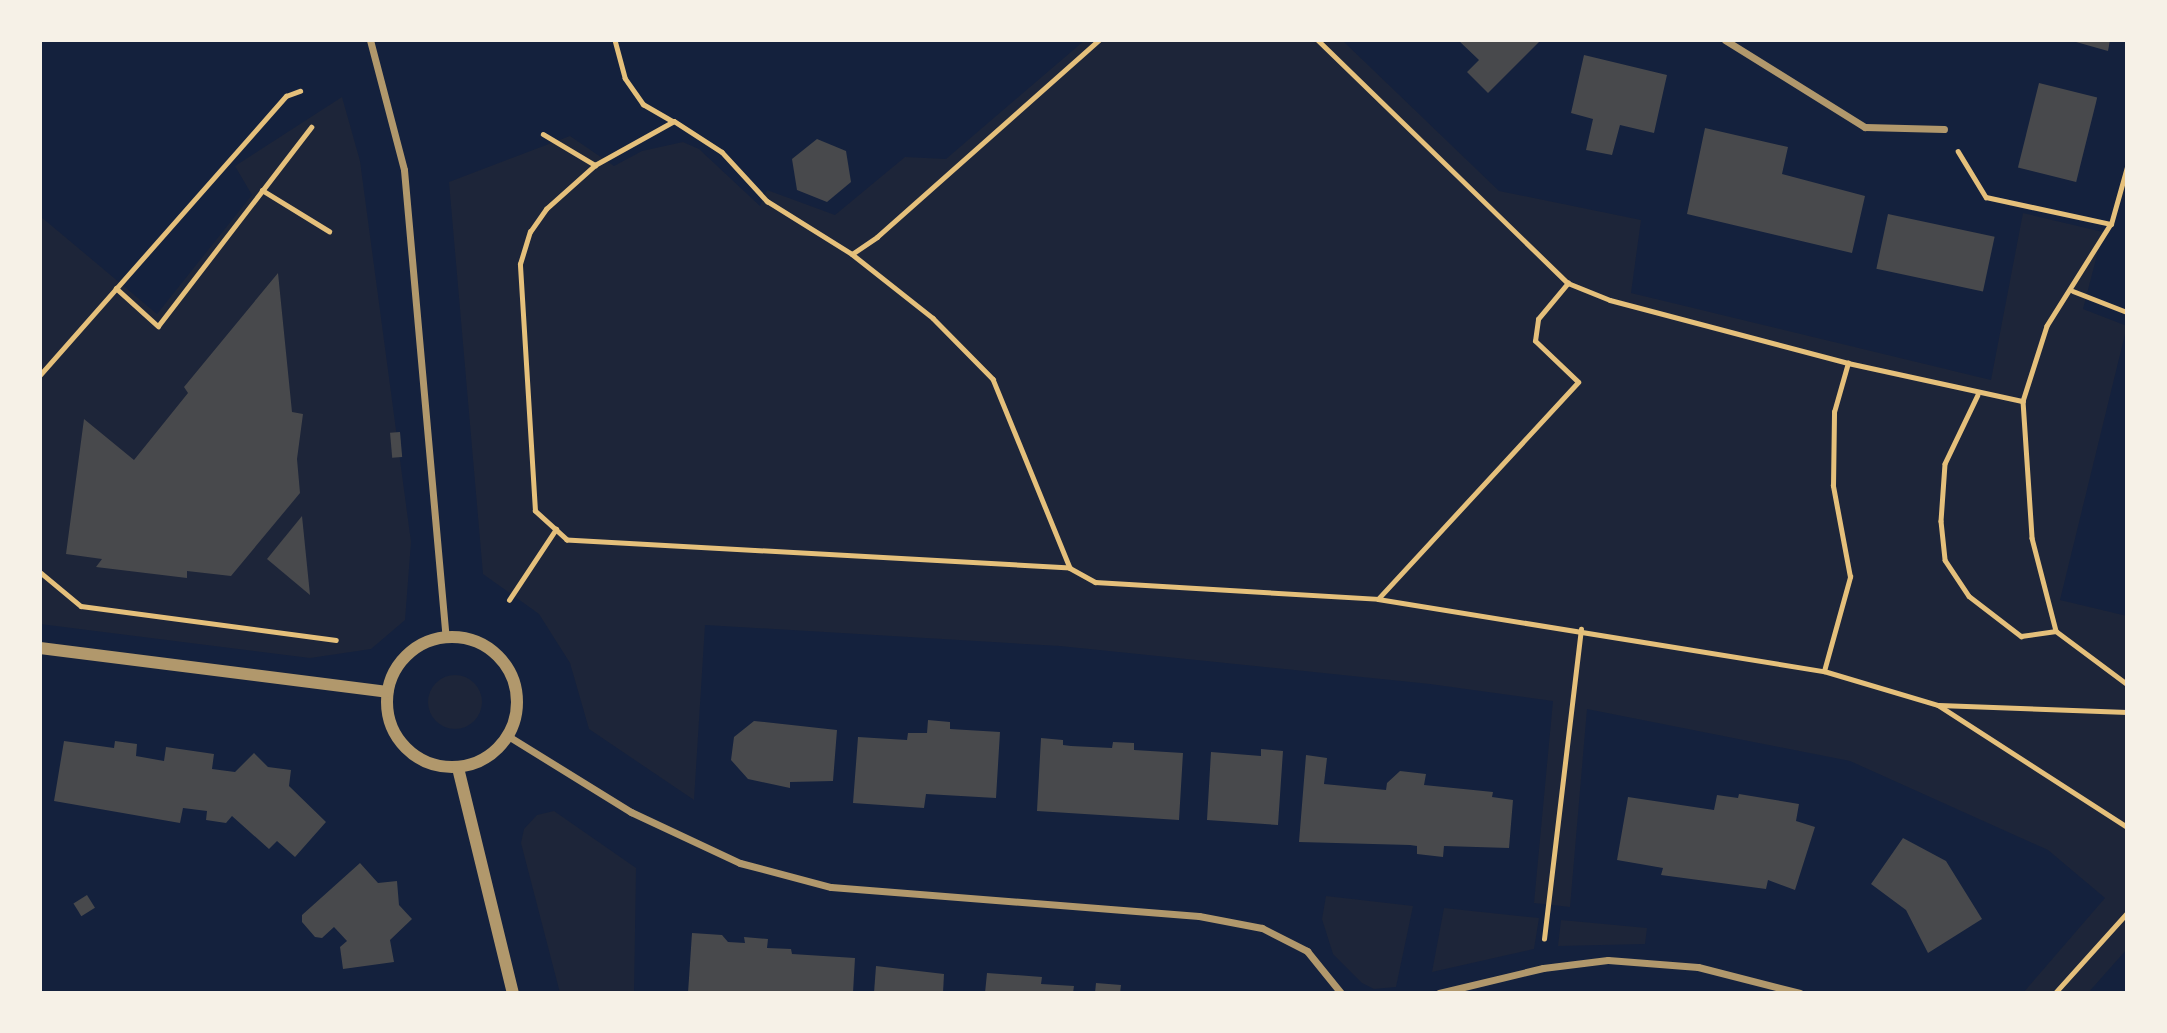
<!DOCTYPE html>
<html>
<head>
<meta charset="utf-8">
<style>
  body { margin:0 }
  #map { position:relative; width:2167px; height:1033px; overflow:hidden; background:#14213d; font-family:"Asap Condensed",sans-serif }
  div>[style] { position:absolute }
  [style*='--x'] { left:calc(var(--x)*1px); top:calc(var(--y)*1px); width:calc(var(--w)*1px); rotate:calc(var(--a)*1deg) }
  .green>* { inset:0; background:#1d2539 }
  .round { border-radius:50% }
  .building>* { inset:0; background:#48494c; transform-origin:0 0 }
  .path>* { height:4.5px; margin:-2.25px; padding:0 2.25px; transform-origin:2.25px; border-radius:2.25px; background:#e5c07b }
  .minor>* { height:7px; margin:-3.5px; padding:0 3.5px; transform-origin:3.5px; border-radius:3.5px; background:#b1986c }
  .tertiary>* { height:12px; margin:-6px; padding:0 6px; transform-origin:6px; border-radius:6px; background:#b1986c }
  .tertiary>.ring { margin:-6px; padding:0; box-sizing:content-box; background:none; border:12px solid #b1986c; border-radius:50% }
  span { translate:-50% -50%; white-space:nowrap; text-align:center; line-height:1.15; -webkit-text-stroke:7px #f6f1e7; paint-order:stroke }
  .frame { position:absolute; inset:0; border:42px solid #f6f1e7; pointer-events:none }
</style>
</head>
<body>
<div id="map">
  <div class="green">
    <div style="clip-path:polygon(1085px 40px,1342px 40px,1499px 191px,1641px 220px,1631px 293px,1991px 380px,2023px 213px,2103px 232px,2083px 309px,2127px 326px,2060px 600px,2127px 616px,2127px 949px,2088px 993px,2023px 993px,2105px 898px,2048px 850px,1850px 761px,1587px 709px,1570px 907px,1534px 903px,1553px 701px,1430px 684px,1060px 646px,705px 625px,694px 800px,589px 729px,570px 663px,539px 614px,483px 574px,449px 182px,570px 136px,614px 166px,642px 151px,683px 142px,699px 149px,760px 206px,767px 190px,835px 215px,905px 157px,946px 159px)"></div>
    <div style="clip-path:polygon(342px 97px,360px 161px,411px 542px,405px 620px,371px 649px,310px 658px,40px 624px,40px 216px,157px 314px,252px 195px,235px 166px)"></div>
    <div class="round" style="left:428px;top:675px;width:54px;height:54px"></div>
    <div style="clip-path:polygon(554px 811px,636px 868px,634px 993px,560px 993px,521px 843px,524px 829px,537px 815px)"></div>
    <div style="clip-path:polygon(1326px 896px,1413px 906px,1396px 987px,1374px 989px,1362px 983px,1333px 954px,1322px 919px)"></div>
    <div style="clip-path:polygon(1444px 908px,1539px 918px,1534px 949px,1432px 972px)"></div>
    <div style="clip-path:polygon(1561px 920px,1647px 928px,1645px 944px,1558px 946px)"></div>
  </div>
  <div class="building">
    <div style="clip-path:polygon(1458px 40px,1541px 40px,1488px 93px,1467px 72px,1479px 60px)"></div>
    <div style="clip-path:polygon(2069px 40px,2110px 40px,2108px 51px)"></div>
    <div style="clip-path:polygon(1584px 55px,1667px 75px,1654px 133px,1620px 125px,1612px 155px,1586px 150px,1593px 119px,1571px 113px)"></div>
    <div style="left:2039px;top:83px;width:60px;height:87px;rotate:14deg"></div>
    <div style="clip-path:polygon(1705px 128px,1788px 147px,1782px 174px,1865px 196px,1852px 253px,1687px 214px)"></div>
    <div style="clip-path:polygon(817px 139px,846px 151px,851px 182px,827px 202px,797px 190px,792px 159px)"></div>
    <div style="left:1888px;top:214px;width:109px;height:56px;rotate:12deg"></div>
    <div style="clip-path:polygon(278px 273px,292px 412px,303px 414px,297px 459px,300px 493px,231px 576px,187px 571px,187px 578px,96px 567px,102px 559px,66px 554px,84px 419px,134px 460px,188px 393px,184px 387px)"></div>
    <div style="left:400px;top:432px;width:25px;height:10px;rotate:85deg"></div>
    <div style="clip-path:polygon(302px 516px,310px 595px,267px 559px)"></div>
    <div style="clip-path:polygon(928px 720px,950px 722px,950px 729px,1000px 732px,996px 798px,926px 794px,924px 808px,853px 803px,858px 737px,907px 740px,908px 733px,927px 733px)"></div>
    <div style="clip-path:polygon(754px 721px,837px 730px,833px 781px,790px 782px,790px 788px,748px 779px,731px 760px,734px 737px)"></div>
    <div style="clip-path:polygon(1041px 738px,1063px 740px,1063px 745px,1071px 746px,1112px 748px,1113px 742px,1134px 743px,1134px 750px,1183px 753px,1179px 820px,1037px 811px)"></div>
    <div style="clip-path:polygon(64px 741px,114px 748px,115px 741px,137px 744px,136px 756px,164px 761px,166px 747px,214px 754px,212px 769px,235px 772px,254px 753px,268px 767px,291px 770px,289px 786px,326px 822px,295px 857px,277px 841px,269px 849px,232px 816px,226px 823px,206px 820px,207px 811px,183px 808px,180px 823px,54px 801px)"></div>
    <div style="clip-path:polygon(1261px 749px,1283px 751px,1278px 825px,1207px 820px,1211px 752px,1261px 756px)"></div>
    <div style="clip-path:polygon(1306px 755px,1327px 758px,1324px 784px,1386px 790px,1387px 783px,1400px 771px,1426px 774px,1424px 785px,1493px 792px,1492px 797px,1513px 800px,1509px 848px,1444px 846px,1443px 857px,1417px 854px,1417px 846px,1410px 845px,1299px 842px)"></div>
    <div style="clip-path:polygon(1739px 794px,1799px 804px,1796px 821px,1815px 827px,1795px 890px,1768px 880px,1766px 889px,1661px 875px,1663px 868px,1617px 860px,1628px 797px,1714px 810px,1717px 795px,1738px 798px)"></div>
    <div style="clip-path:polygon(1903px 838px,1946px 861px,1982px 919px,1928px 953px,1906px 910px,1871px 884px)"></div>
    <div style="clip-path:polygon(360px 863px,378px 883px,397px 881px,399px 905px,412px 919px,390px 940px,394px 962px,343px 969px,340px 947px,347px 941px,334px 927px,322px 938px,315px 937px,302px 922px,302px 915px)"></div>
    <div style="left:87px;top:895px;width:15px;height:16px;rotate:58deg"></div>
    <div style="clip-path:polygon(692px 933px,722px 935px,728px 942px,745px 943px,744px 937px,768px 939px,767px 948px,791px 949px,792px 954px,855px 958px,853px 993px,688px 993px)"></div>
    <div style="clip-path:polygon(876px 966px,944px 974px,943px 993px,874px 993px)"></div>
    <div style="clip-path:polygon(987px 973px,1042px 977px,1041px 984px,1074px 986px,1073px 993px,985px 993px)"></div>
    <div style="clip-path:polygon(1096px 983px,1121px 985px,1120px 993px,1095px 993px)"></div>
  </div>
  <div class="path">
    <div style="--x:615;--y:40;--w:39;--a:75"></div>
    <div style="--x:625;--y:78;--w:32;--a:55"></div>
    <div style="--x:643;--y:104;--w:34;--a:30"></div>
    <div style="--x:1318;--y:40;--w:349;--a:44.2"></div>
    <div style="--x:1568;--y:283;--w:45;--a:22"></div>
    <div style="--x:1610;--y:300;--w:246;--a:14.8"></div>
    <div style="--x:1848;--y:363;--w:179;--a:12.3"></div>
    <div style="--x:2023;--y:401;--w:137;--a:86.2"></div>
    <div style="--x:2032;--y:538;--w:96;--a:75.5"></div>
    <div style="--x:2056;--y:631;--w:89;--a:36.7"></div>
    <div style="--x:674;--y:121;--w:57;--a:32.9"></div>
    <div style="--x:722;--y:152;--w:67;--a:47.4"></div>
    <div style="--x:767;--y:201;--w:100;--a:31.9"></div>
    <div style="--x:852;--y:254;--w:103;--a:38.3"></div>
    <div style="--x:933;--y:318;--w:86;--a:45.5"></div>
    <div style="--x:993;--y:379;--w:204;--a:67.8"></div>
    <div style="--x:1070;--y:568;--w:504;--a:-176.81"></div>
    <div style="--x:567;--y:540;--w:43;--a:-137.8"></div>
    <div style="--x:535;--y:511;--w:247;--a:-93.5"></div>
    <div style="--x:520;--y:264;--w:34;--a:-73"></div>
    <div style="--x:530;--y:232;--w:28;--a:-55"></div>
    <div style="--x:546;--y:209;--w:66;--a:-41.9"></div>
    <div style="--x:595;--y:165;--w:90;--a:-29.1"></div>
    <div style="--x:543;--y:134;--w:61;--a:30.8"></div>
    <div style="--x:1958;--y:151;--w:54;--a:58.7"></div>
    <div style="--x:1986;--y:197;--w:128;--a:12.2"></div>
    <div style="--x:2111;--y:224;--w:120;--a:122.1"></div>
    <div style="--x:2047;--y:326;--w:79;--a:107.7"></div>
    <div style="--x:262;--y:190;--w:79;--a:31.5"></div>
    <div style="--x:2111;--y:224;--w:59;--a:-74.3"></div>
    <div style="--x:852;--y:254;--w:30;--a:-34"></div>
    <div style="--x:877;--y:237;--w:297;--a:-41.6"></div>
    <div style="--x:116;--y:288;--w:57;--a:42.1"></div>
    <div style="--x:158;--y:326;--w:251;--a:-52.4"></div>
    <div style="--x:2073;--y:291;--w:58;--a:21.3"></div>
    <div style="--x:40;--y:375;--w:372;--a:-48.6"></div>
    <div style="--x:286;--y:96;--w:15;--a:-20"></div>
    <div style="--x:1978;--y:395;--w:76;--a:115.6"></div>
    <div style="--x:1945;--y:464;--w:57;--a:94"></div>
    <div style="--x:1941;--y:521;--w:39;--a:84"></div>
    <div style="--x:1945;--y:560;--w:43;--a:56.3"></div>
    <div style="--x:1969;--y:596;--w:66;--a:37.6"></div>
    <div style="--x:2021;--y:636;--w:35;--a:-8"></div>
    <div style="--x:1070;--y:568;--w:29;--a:29"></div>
    <div style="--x:1095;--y:582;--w:284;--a:3.4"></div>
    <div style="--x:1378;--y:599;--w:452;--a:9.2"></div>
    <div style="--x:1824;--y:671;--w:119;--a:16.6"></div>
    <div style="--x:1938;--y:705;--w:225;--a:32.8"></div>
    <div style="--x:40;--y:572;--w:53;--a:39.7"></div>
    <div style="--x:81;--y:606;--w:257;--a:7.6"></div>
    <div style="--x:1378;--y:599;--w:295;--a:-47.3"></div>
    <div style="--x:1578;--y:382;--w:59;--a:-136.4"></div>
    <div style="--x:1535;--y:341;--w:22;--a:-82"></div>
    <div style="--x:1538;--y:319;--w:47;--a:-50.2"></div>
    <div style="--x:509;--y:600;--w:85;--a:-56.5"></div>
    <div style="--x:1824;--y:671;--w:98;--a:-74.5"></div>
    <div style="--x:1850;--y:577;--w:93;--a:-100.6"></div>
    <div style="--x:1833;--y:486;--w:74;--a:-89.2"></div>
    <div style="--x:1834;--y:412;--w:51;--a:-74.1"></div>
    <div style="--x:1939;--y:705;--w:188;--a:2.1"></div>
    <div style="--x:1544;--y:939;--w:312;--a:-83.2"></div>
    <div style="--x:2055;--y:993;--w:108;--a:-48"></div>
  </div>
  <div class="minor">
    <div style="--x:370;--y:40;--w:134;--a:75.3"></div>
    <div style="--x:404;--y:170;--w:469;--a:84.9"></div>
    <div style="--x:1725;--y:40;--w:165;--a:31.9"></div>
    <div style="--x:1865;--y:127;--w:79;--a:1.5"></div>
    <div style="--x:508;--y:736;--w:145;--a:31.7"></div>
    <div style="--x:631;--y:812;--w:120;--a:25.1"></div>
    <div style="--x:740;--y:863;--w:94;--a:14.8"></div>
    <div style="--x:831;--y:887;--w:369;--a:4.5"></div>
    <div style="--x:1199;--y:916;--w:64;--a:10.8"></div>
    <div style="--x:1262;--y:928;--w:51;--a:27.1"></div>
    <div style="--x:1307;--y:951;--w:54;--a:51"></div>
    <div style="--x:1439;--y:993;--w:107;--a:-13.5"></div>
    <div style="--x:1543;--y:968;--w:65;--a:-7"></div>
    <div style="--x:1608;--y:960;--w:90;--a:4.4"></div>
    <div style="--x:1698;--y:967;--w:105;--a:14.3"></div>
  </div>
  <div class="tertiary">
    <div class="ring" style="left:387px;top:637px;width:118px;height:118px"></div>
    <div style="--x:40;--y:648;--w:350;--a:7.2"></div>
    <div style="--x:458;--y:768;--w:232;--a:76.3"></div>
  </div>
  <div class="frame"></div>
</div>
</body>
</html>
